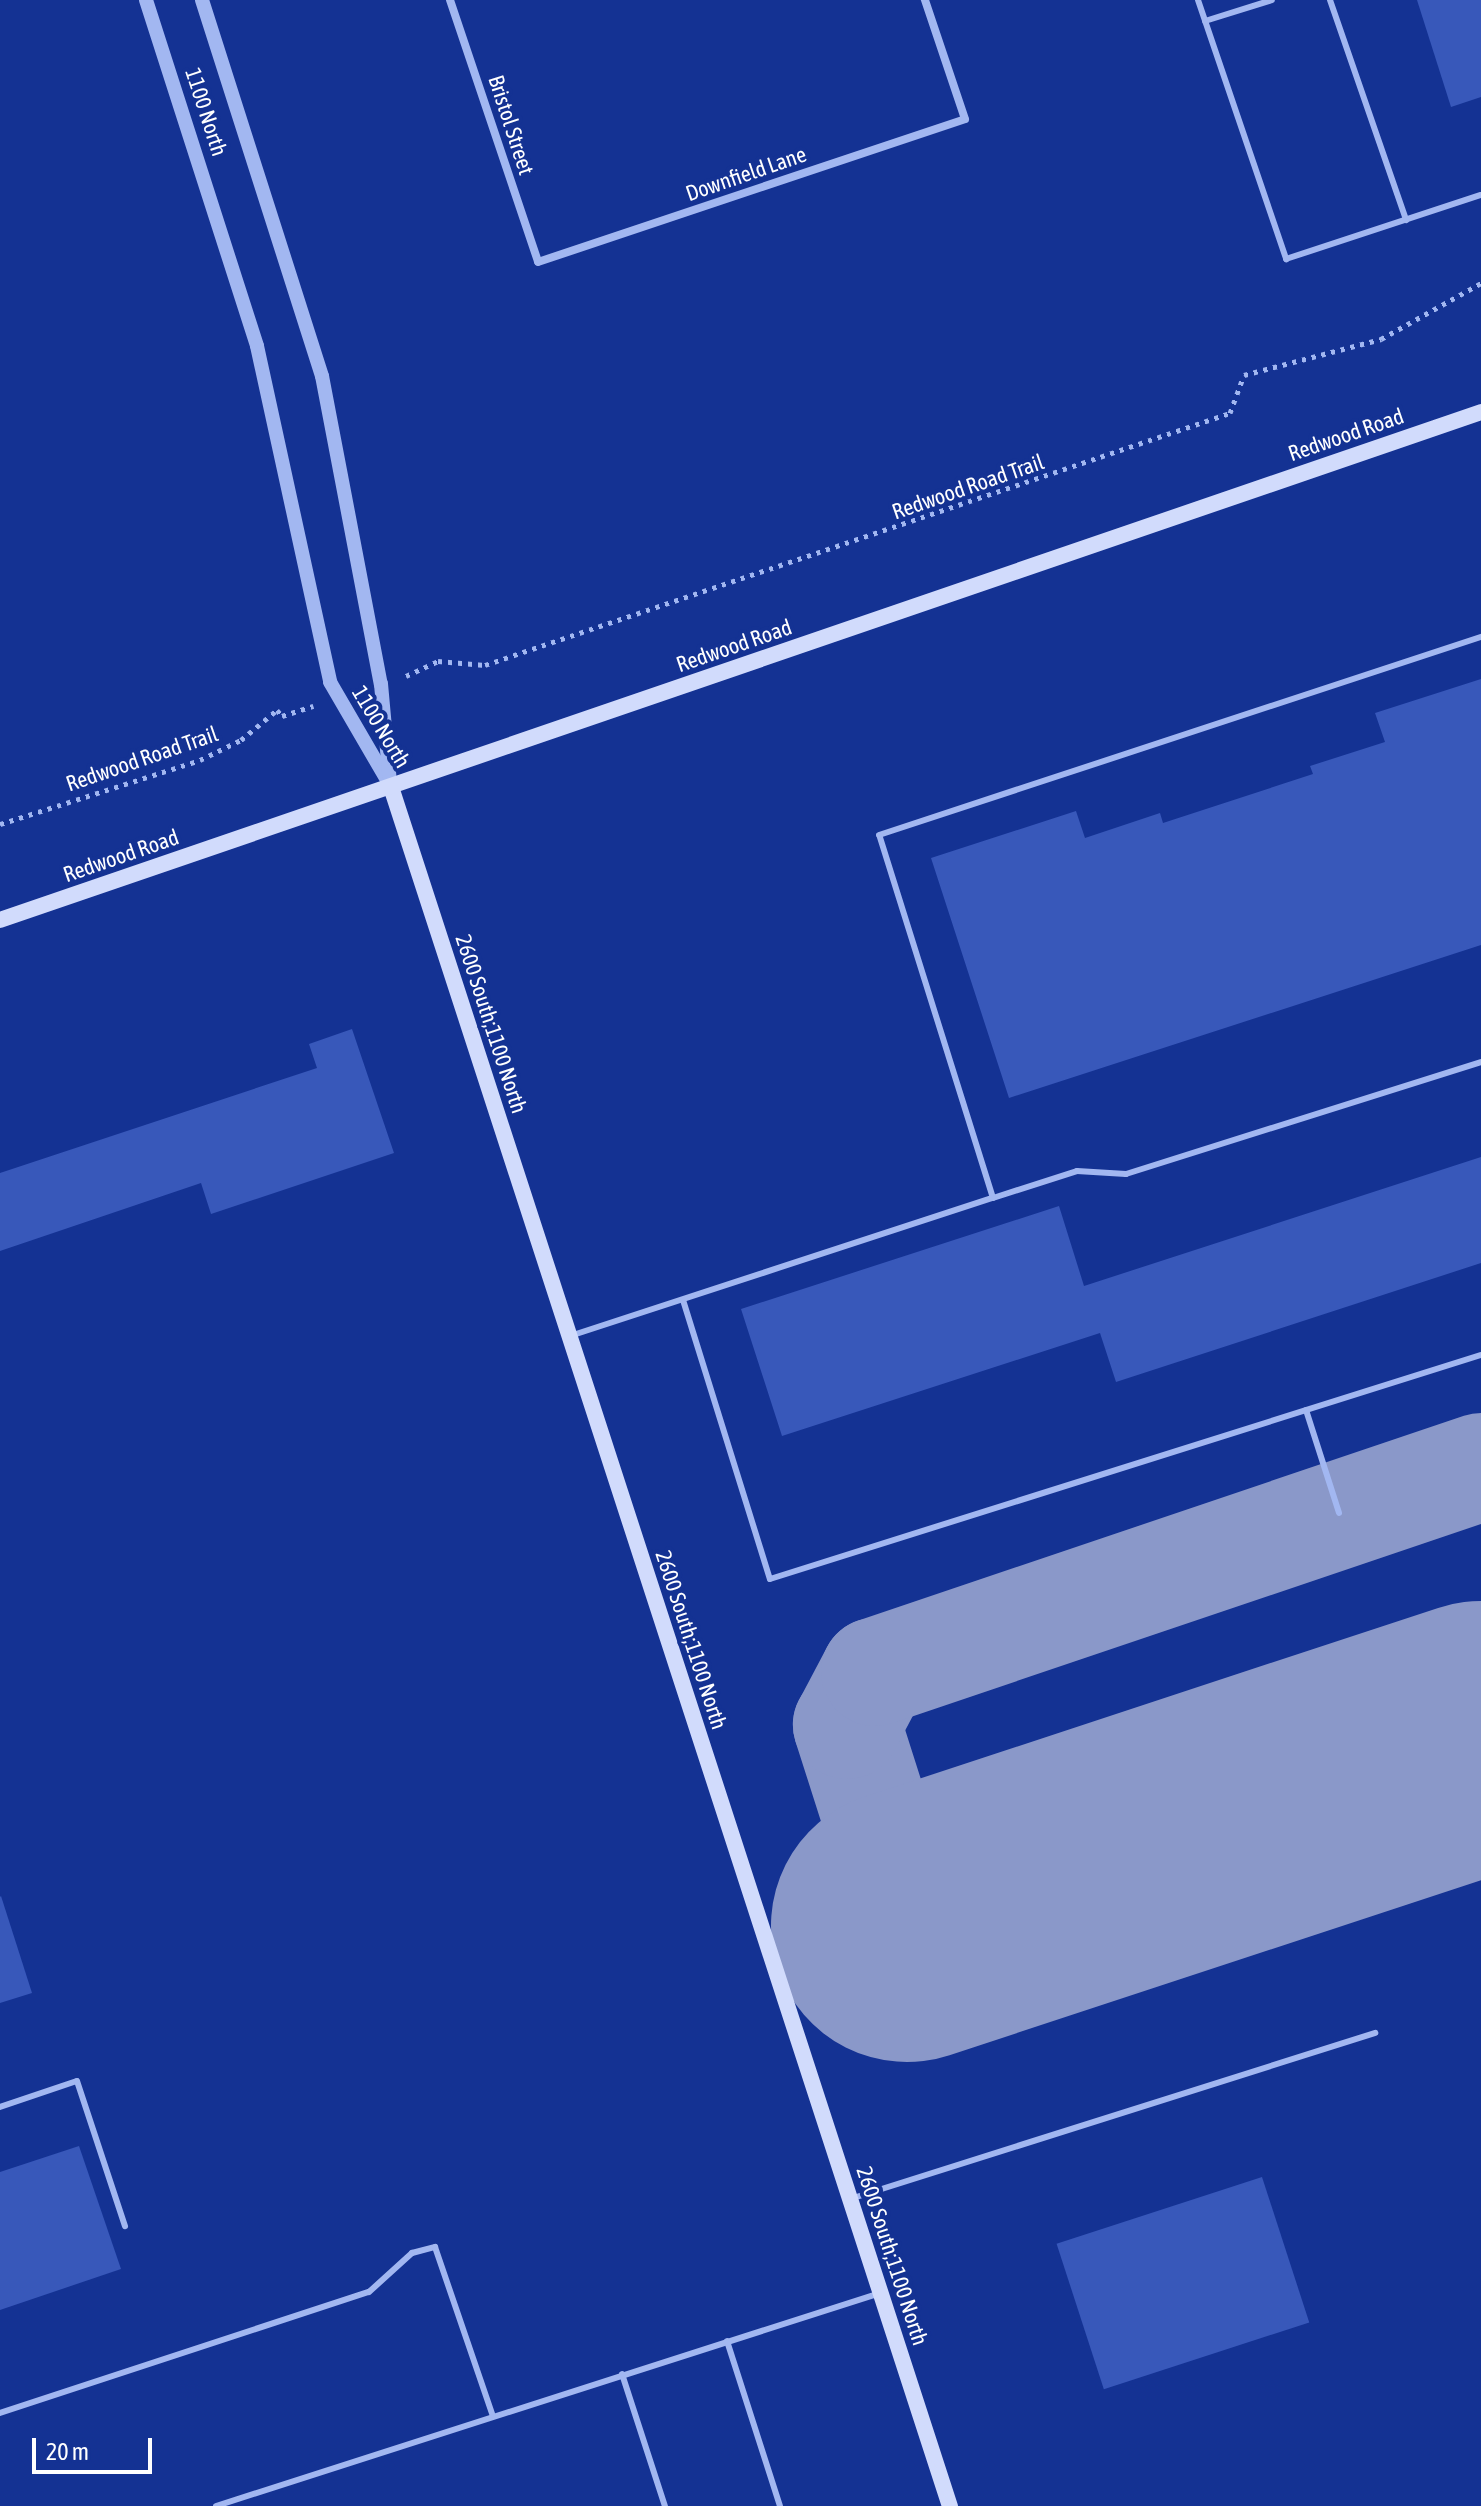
<!DOCTYPE html>
<html>
<head>
<meta charset="utf-8">
<style>
  body { margin:0 }
  #map { position:relative; width:1481px; height:2506px; overflow:hidden; background:#143293; font-family:"Asap Condensed",sans-serif }
  div>[style] { position:absolute }
  [style*='--x'] { left:calc(var(--x)*1px); top:calc(var(--y)*1px); width:calc(var(--w)*1px); rotate:calc(var(--a)*1deg) }
  .taxiway>* { height:108px; margin:-54px; padding:0 54px; transform-origin:54px; border-radius:54px; background:#8a98c9 }
  .runway>* { height:272px; margin:-136px; padding:0 136px; transform-origin:136px; border-radius:136px; background:#8a98c9 }
  .building>* { inset:0; background:#3858ba; transform-origin:0 0 }
  .path>* { height:5px; margin-top:-2.5px; transform-origin:0; background:repeating-linear-gradient(90deg,#a2b7f1 0 4px,transparent 0 10px) }
  .service>* { height:6px; margin:-3px; padding:0 3px; transform-origin:3px; border-radius:3px; background:#a2b7f1 }
  .minor>* { height:8px; margin:-4px; padding:0 4px; transform-origin:4px; border-radius:4px; background:#a2b7f1 }
  .tertiary>* { height:14px; margin:-7px; padding:0 7px; transform-origin:7px; border-radius:7px; background:#a2b7f1 }
  .secondary>* { height:16px; margin:-8px; padding:0 8px; transform-origin:8px; border-radius:8px; background:#d1dbfc }
  span { translate:-50% -50%; white-space:nowrap; text-align:center; line-height:1.15; -webkit-text-stroke:8px #143293; paint-order:stroke }
  .street-label { font-size:22px; color:#fff }
  .scale { position:absolute; left:32px; top:2438px; width:120px; height:36px; box-sizing:border-box; border:4px solid #fff; border-top:0; padding-left:10px; font-size:24px; line-height:28px; white-space:nowrap; color:#fff; -webkit-text-stroke:6px #143293; paint-order:stroke }
</style>
</head>
<body>
<div id="map">
  <div class="taxiway">
    <div style="--x:996;--y:1897;--w:69;--a:-177.5"></div>
    <div style="--x:927;--y:1894;--w:50;--a:-137.4"></div>
    <div style="--x:890;--y:1860;--w:142;--a:-107.7"></div>
    <div style="--x:847;--y:1725;--w:60;--a:-62.2"></div>
    <div style="--x:875;--y:1672;--w:640;--a:-18.69"></div>
  </div>
  <div class="runway">
    <div style="--x:907;--y:1926;--w:604;--a:-18.23"></div>
  </div>
  <div class="building">
    <div style="clip-path:polygon(1417px 0,1481px 0,1481px 97px,1451px 107px)"></div>
    <div style="clip-path:polygon(1481px 679px,1481px 945px,1009px 1098px,931px 858px,1076px 811px,1085px 838px,1160px 813px,1163px 823px,1313px 774px,1310px 766px,1385px 742px,1375px 713px)"></div>
    <div style="clip-path:polygon(352px 1029px,394px 1153px,211px 1214px,201px 1183px,0 1251px,0 1173px,317px 1068px,309px 1044px)"></div>
    <div style="clip-path:polygon(1481px 1157px,1481px 1263px,1116px 1382px,1100px 1333px,782px 1436px,741px 1309px,1059px 1206px,1084px 1286px)"></div>
    <div style="clip-path:polygon(1px 1896px,32px 1993px,0 2003px,0 1897px)"></div>
    <div style="clip-path:polygon(79px 2146px,121px 2269px,0 2310px,0 2172px)"></div>
    <div style="left:1262px;top:2177px;width:153px;height:216px;rotate:72deg"></div>
  </div>
  <div class="path">
    <div style="--x:406;--y:676;--w:35;--a:-25"></div>
    <div style="--x:438;--y:661;--w:47;--a:4.9"></div>
    <div style="--x:485;--y:665;--w:786;--a:-18.69"></div>
    <div style="--x:1230;--y:413;--w:40;--a:-69.8"></div>
    <div style="--x:1244;--y:375;--w:142;--a:-14.7"></div>
    <div style="--x:1381;--y:339;--w:115;--a:-29.2"></div>
    <div style="--x:0;--y:824;--w:210;--a:-17.7"></div>
    <div style="--x:200;--y:760;--w:46;--a:-26"></div>
    <div style="--x:241;--y:740;--w:47;--a:-39.8"></div>
    <div style="--x:277;--y:710;--w:8;--a:50"></div>
    <div style="--x:282;--y:716;--w:33;--a:-18"></div>
  </div>
  <div class="service">
    <div style="--x:1198;--y:0;--w:274;--a:71.2"></div>
    <div style="--x:1286;--y:259;--w:205;--a:-18.2"></div>
    <div style="--x:1330;--y:0;--w:233;--a:70.9"></div>
    <div style="--x:1205;--y:21;--w:70;--a:-17.4"></div>
    <div style="--x:993;--y:1198;--w:88;--a:-17.8"></div>
    <div style="--x:1077;--y:1171;--w:49;--a:3.5"></div>
    <div style="--x:1126;--y:1174;--w:372;--a:-17.5"></div>
    <div style="--x:683;--y:1300;--w:292;--a:72.7"></div>
    <div style="--x:770;--y:1579;--w:745;--a:-17.49"></div>
    <div style="--x:573;--y:1335;--w:442;--a:-18.1"></div>
    <div style="--x:993;--y:1198;--w:380;--a:-107.4"></div>
    <div style="--x:879;--y:835;--w:634;--a:-18.21"></div>
    <div style="--x:1306;--y:1410;--w:108;--a:72.2"></div>
    <div style="--x:0;--y:2107;--w:81;--a:-18.7"></div>
    <div style="--x:77;--y:2081;--w:153;--a:71.7"></div>
    <div style="--x:850;--y:2199;--w:551;--a:-17.55"></div>
    <div style="--x:727;--y:2341;--w:173;--a:72.2"></div>
    <div style="--x:622;--y:2374;--w:139;--a:72"></div>
    <div style="--x:0;--y:2413;--w:388;--a:-18.2"></div>
    <div style="--x:369;--y:2292;--w:58;--a:-42.2"></div>
    <div style="--x:412;--y:2253;--w:24;--a:-15"></div>
    <div style="--x:435;--y:2247;--w:179;--a:71.1"></div>
    <div style="--x:216;--y:2506;--w:694;--a:-17.78"></div>
  </div>
  <div class="minor">
    <div style="--x:450;--y:0;--w:276;--a:71.4"></div>
    <div style="--x:538;--y:262;--w:450;--a:-18.5"></div>
    <div style="--x:965;--y:119;--w:126;--a:-108.6"></div>
  </div>
  <div class="tertiary">
    <div style="--x:146;--y:0;--w:363;--a:72.2"></div>
    <div style="--x:257;--y:346;--w:344;--a:77.7"></div>
    <div style="--x:330;--y:682;--w:121;--a:59.8"></div>
    <div style="--x:202;--y:0;--w:395;--a:72.3"></div>
    <div style="--x:322;--y:376;--w:314;--a:79.2"></div>
    <div style="--x:381;--y:684;--w:99;--a:84.8"></div>
  </div>
  <div class="secondary">
    <div style="--x:391;--y:787;--w:1808;--a:71.99"></div>
    <div style="--x:0;--y:920;--w:1566;--a:-18.93"></div>
  </div>
  <div class="street-label">
    <span style="left:206px;top:112px;rotate:72deg">1100 North</span>
    <span style="left:511px;top:125px;rotate:72deg">Bristol Street</span>
    <span style="left:746px;top:174px;rotate:-19deg">Downfield Lane</span>
    <span style="left:1346px;top:435px;rotate:-19deg">Redwood Road</span>
    <span style="left:968px;top:487px;rotate:-19deg">Redwood Road Trail</span>
    <span style="left:734px;top:646px;rotate:-19deg">Redwood Road</span>
    <span style="left:381px;top:727px;rotate:59deg">1100 North</span>
    <span style="left:142px;top:759px;rotate:-19deg">Redwood Road Trail</span>
    <span style="left:121px;top:856px;rotate:-19deg">Redwood Road</span>
    <span style="left:491px;top:1024px;rotate:72deg">2600 South;1100 North</span>
    <span style="left:691px;top:1640px;rotate:72deg">2600 South;1100 North</span>
    <span style="left:892px;top:2256px;rotate:72deg">2600 South;1100 North</span>
  </div>
  <div class="scale">20 m</div>
</div>
</body>
</html>
